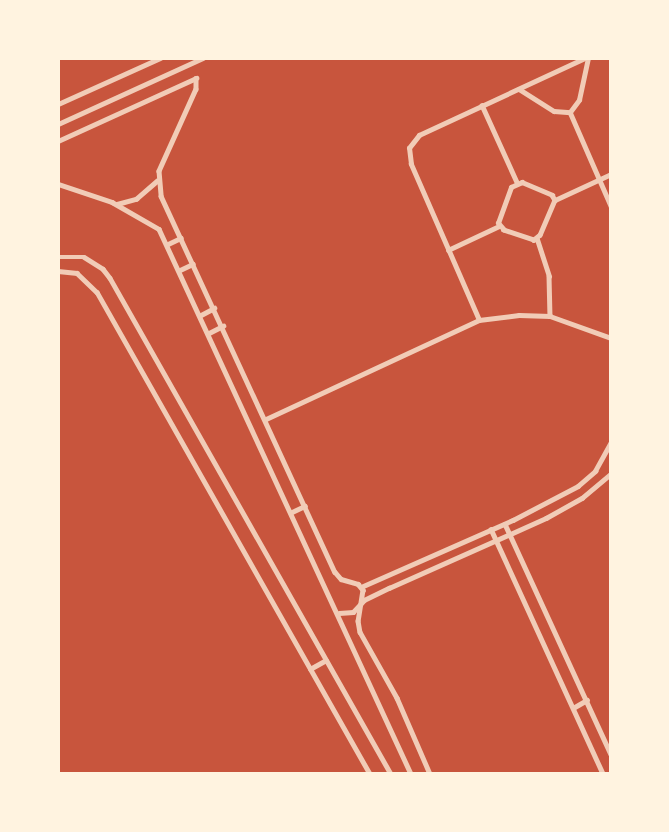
<!DOCTYPE html>
<html>
<head>
<meta charset="utf-8">
<style>
  body { margin:0 }
  #map { position:relative; width:669px; height:832px; overflow:hidden; background:#c8553d; font-family:"Roboto Serif",serif }
  div>[style] { position:absolute }
  [style*='--x'] { left:calc(var(--x)*1px); top:calc(var(--y)*1px); width:calc(var(--w)*1px); rotate:calc(var(--a)*1deg) }
  .minor>* { height:4.5px; margin:-2.25px; padding:0 2.25px; transform-origin:2.25px; border-radius:2.25px; background:#f1ccb7 }
  .tertiary>* { height:5px; margin:-2.5px; padding:0 2.5px; transform-origin:2.5px; border-radius:2.5px; background:#f1ccb7 }
  span { translate:-50% -50%; white-space:nowrap; text-align:center; line-height:1.15; -webkit-text-stroke:5px #fff3e0; paint-order:stroke }
  .frame { position:absolute; inset:0; border:60px solid #fff3e0; pointer-events:none }
</style>
</head>
<body>
<div id="map">
  <div class="minor">
    <div style="--x:519;--y:89;--w:41;--a:32.2"></div>
    <div style="--x:554;--y:111;--w:16;--a:4"></div>
    <div style="--x:570;--y:112;--w:15;--a:-53"></div>
    <div style="--x:579;--y:100;--w:43;--a:-77.9"></div>
    <div style="--x:482;--y:105;--w:85;--a:65.6"></div>
    <div style="--x:570;--y:112;--w:103;--a:66.4"></div>
    <div style="--x:58;--y:141;--w:152;--a:-24.5"></div>
    <div style="--x:196;--y:78;--w:11;--a:90"></div>
    <div style="--x:196;--y:89;--w:90;--a:114.3"></div>
    <div style="--x:159;--y:171;--w:25;--a:85"></div>
    <div style="--x:161;--y:196;--w:414;--a:65.2"></div>
    <div style="--x:335;--y:572;--w:9;--a:49"></div>
    <div style="--x:341;--y:579;--w:18;--a:16"></div>
    <div style="--x:358;--y:584;--w:8;--a:50"></div>
    <div style="--x:363;--y:590;--w:31;--a:99"></div>
    <div style="--x:358;--y:621;--w:11;--a:80"></div>
    <div style="--x:360;--y:632;--w:76;--a:60.7"></div>
    <div style="--x:397;--y:698;--w:83;--a:66.5"></div>
    <div style="--x:522;--y:182;--w:33;--a:23"></div>
    <div style="--x:552;--y:195;--w:6;--a:59"></div>
    <div style="--x:555;--y:200;--w:38;--a:113"></div>
    <div style="--x:540;--y:235;--w:8;--a:140"></div>
    <div style="--x:534;--y:240;--w:32;--a:-162"></div>
    <div style="--x:504;--y:230;--w:9;--a:-131"></div>
    <div style="--x:498;--y:223;--w:38;--a:-70"></div>
    <div style="--x:511;--y:187;--w:12;--a:-24"></div>
    <div style="--x:58;--y:184;--w:57;--a:18.4"></div>
    <div style="--x:112;--y:202;--w:54;--a:29.9"></div>
    <div style="--x:159;--y:229;--w:600;--a:65.18"></div>
    <div style="--x:555;--y:200;--w:62;--a:-24.9"></div>
    <div style="--x:117;--y:204;--w:20;--a:-15"></div>
    <div style="--x:136;--y:199;--w:28;--a:-41"></div>
    <div style="--x:537;--y:238;--w:40;--a:72"></div>
    <div style="--x:549;--y:276;--w:40;--a:88.6"></div>
    <div style="--x:168;--y:244;--w:14;--a:-25"></div>
    <div style="--x:448;--y:250;--w:56;--a:-25.2"></div>
    <div style="--x:58;--y:257;--w:26;--a:0"></div>
    <div style="--x:84;--y:257;--w:22;--a:32"></div>
    <div style="--x:103;--y:269;--w:11;--a:52"></div>
    <div style="--x:110;--y:278;--w:570;--a:60.47"></div>
    <div style="--x:180;--y:270;--w:14;--a:-25"></div>
    <div style="--x:58;--y:271;--w:19;--a:6"></div>
    <div style="--x:77;--y:273;--w:28;--a:44"></div>
    <div style="--x:97;--y:292;--w:554;--a:60.47"></div>
    <div style="--x:201;--y:315;--w:15;--a:-28"></div>
    <div style="--x:479;--y:320;--w:170;--a:-113.6"></div>
    <div style="--x:411;--y:164;--w:16;--a:-97"></div>
    <div style="--x:409;--y:148;--w:16;--a:-52"></div>
    <div style="--x:419;--y:135;--w:183;--a:-24.9"></div>
    <div style="--x:209;--y:333;--w:16;--a:-27"></div>
    <div style="--x:266;--y:419;--w:235;--a:-24.9"></div>
    <div style="--x:479;--y:320;--w:40;--a:-7.1"></div>
    <div style="--x:519;--y:315;--w:31;--a:2"></div>
    <div style="--x:550;--y:316;--w:65;--a:19.8"></div>
    <div style="--x:292;--y:512;--w:14;--a:-25"></div>
    <div style="--x:505;--y:524;--w:253;--a:65.3"></div>
    <div style="--x:491;--y:529;--w:269;--a:65.4"></div>
    <div style="--x:361;--y:587;--w:166;--a:-23.8"></div>
    <div style="--x:513;--y:520;--w:73;--a:-27.6"></div>
    <div style="--x:578;--y:486;--w:23;--a:-41"></div>
    <div style="--x:595;--y:471;--w:33;--a:-61"></div>
    <div style="--x:339;--y:613;--w:14;--a:-4"></div>
    <div style="--x:353;--y:612;--w:16;--a:-47"></div>
    <div style="--x:364;--y:600;--w:28;--a:-26"></div>
    <div style="--x:389;--y:588;--w:172;--a:-24"></div>
    <div style="--x:546;--y:518;--w:41;--a:-29.1"></div>
    <div style="--x:582;--y:498;--w:38;--a:-40"></div>
    <div style="--x:310;--y:669;--w:18;--a:-29"></div>
    <div style="--x:573;--y:708;--w:16;--a:-30"></div>
  </div>
  <div class="tertiary">
    <div style="--x:58;--y:104;--w:112;--a:-24.3"></div>
    <div style="--x:58;--y:124;--w:159;--a:-24.5"></div>
  </div>
  <div class="frame"></div>
</div>
</body>
</html>
